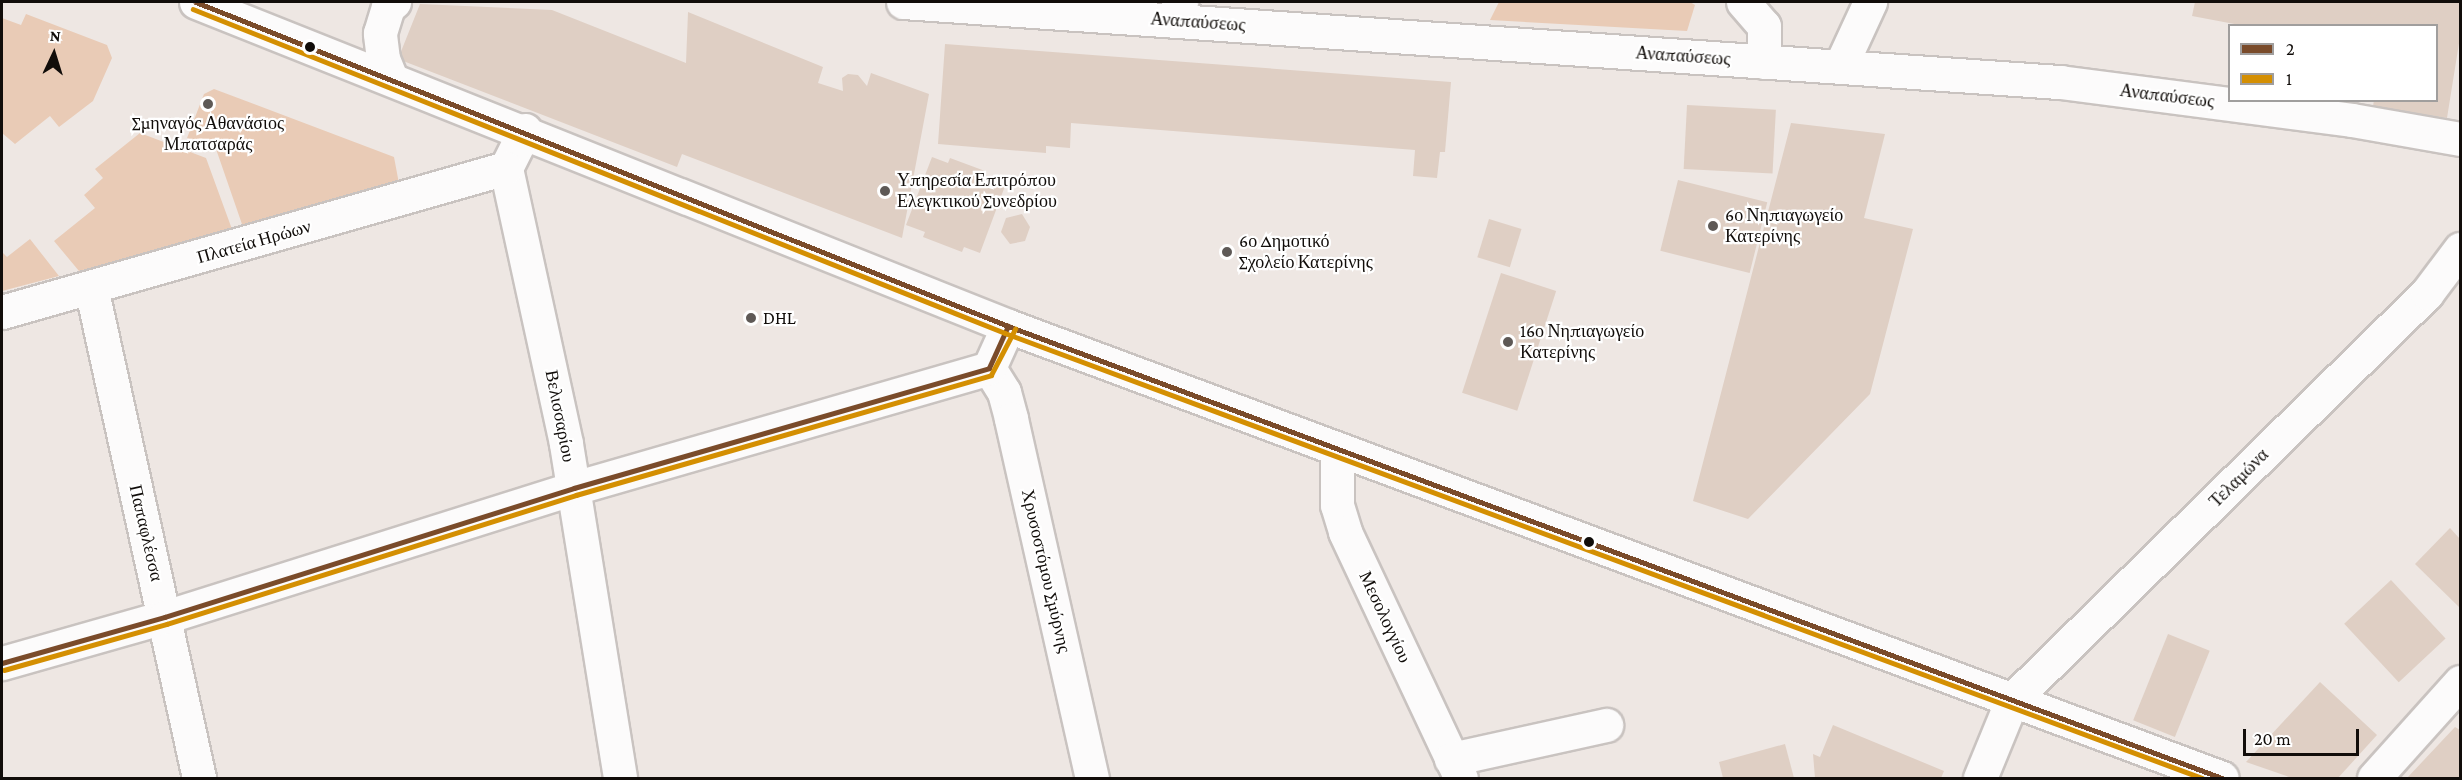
<!DOCTYPE html>
<html>
<head>
<meta charset="utf-8">
<style>
  body { margin:0 }
  #map { position:relative; width:2462px; height:780px; overflow:hidden; background:#eee7e3; font-family:"Crimson Pro",serif }
  div>[style] { position:absolute }
  [style*='--x'] { left:calc(var(--x)*1px); top:calc(var(--y)*1px); width:calc(var(--w)*1px); rotate:calc(var(--a)*1deg) }
  .green>* { inset:0; background:#e9cbb6 }
  .building>* { inset:0; background:#dfcfc4; transform-origin:0 0 }
  .roads { filter:drop-shadow(2px 0 #c9c3c0) drop-shadow(-2px 0 #c9c3c0) drop-shadow(0 2px #c9c3c0) drop-shadow(0 -2px #c9c3c0) }
  .street>* { height:33px; margin:-16.5px; padding:0 16.5px; transform-origin:16.5px; border-radius:16.5px; background:#fcfbfb }
  .secondary>* { height:33px; margin:-16.5px; padding:0 16.5px; transform-origin:16.5px; border-radius:16.5px; background:#fcfbfb }
  .bus-1>* { height:4.5px; margin:-2.25px; padding:0 2.25px; transform-origin:2.25px; border-radius:2.25px; background:#7a4b2a }
  .bus-2>* { height:4.5px; margin:-2.25px; padding:0 2.25px; transform-origin:2.25px; border-radius:2.25px; background:#d48f02 }
  .dots>* { width:16px; height:16px; translate:-50% -50%; box-sizing:border-box; border:3px solid #fff; border-radius:50% }
  span { translate:-50% -50%; white-space:nowrap; text-align:center; line-height:1.15; -webkit-text-stroke:4.5px #fff; paint-order:stroke }
  .street-label { font-size:18px; color:#110d0a }
  .poi-label { font-size:18px; color:#110d0a }
  .left { translate:0 -50%; text-align:left }
  .frame { position:absolute; inset:0; border:3px solid #110d0a; pointer-events:none }
  .legend { position:absolute; left:2228px; top:24px; width:210px; height:78px; box-sizing:border-box; background:#fff; border:2px solid #a09e9d; margin:0; padding:8px 10px; list-style:none; font-size:18px; color:#110d0a }
  .legend li { display:flex; align-items:center; gap:12px; height:30px }
  .legend b { width:30px; border:2px solid #a09e9d }
  .north { position:absolute; left:24px; top:24px; width:60px; height:60px; -webkit-text-stroke:4px #fff; paint-order:stroke; rotate:4deg; font-size:16px; font-weight:700; line-height:24px; text-align:center; color:#110d0a }
  .north::after { content:''; display:block; margin:auto; width:21px; height:27px; background:#110d0a; clip-path:polygon(50% 0,100% 100%,50% 72%,0 100%) }
  .scale { position:absolute; left:2243px; top:729px; width:116px; height:27px; box-sizing:border-box; border:3px solid #110d0a; border-top:0; padding-left:8px; font-size:18px; line-height:21px; white-space:nowrap; color:#110d0a; -webkit-text-stroke:4px #fff; paint-order:stroke }
</style>
</head>
<body>
<div id="map">
  <div class="green">
    <div style="clip-path:polygon(1499px 2px,1690px 2px,1695px 5px,1687px 31px,1490px 20px)"></div>
    <div style="clip-path:polygon(26px 14px,107px 45px,112px 58px,93px 101px,59px 127px,50px 116px,15px 144px,2px 133px,2px 18px,21px 25px)"></div>
    <div style="clip-path:polygon(214px 89px,394px 157px,400px 189px,244px 230px,216px 149px,187px 138px,204px 94px)"></div>
    <div style="clip-path:polygon(140px 133px,206px 158px,233px 232px,79px 271px,54px 241px,95px 208px,84px 195px,103px 178px,95px 169px)"></div>
    <div style="clip-path:polygon(30px 239px,59px 276px,2px 291px,2px 252px,7px 257px)"></div>
  </div>
  <div class="building">
    <div style="clip-path:polygon(2195px 2px,2460px 2px,2460px 37px,2447px 118px,2373px 106px,2374px 100px,2436px 100px,2436px 26px,2245px 26px,2192px 16px)"></div>
    <div style="clip-path:polygon(420px 4px,552px 10px,686px 63px,688px 12px,823px 67px,818px 83px,843px 91px,842px 78px,848px 74px,858px 75px,867px 86px,871px 73px,929px 94px,902px 238px,682px 154px,677px 167px,398px 59px)"></div>
    <div style="clip-path:polygon(945px 44px,1451px 82px,1445px 152px,1440px 152px,1437px 178px,1413px 176px,1415px 150px,1071px 123px,1070px 148px,1046px 146px,1046px 153px,938px 144px)"></div>
    <div style="left:1687px;top:105px;width:89px;height:64px;rotate:3deg"></div>
    <div style="clip-path:polygon(1791px 123px,1885px 134px,1864px 218px,1913px 229px,1870px 394px,1748px 519px,1693px 501px)"></div>
    <div style="clip-path:polygon(932px 157px,948px 163px,950px 158px,985px 171px,983px 177px,1005px 186px,980px 253px,964px 247px,962px 252px,923px 237px,925px 232px,906px 225px)"></div>
    <div style="left:1678px;top:180px;width:92px;height:73px;rotate:14deg"></div>
    <div style="clip-path:polygon(1022px 214px,1030px 227px,1025px 241px,1010px 244px,1001px 232px,1006px 218px)"></div>
    <div style="left:1489px;top:219px;width:34px;height:40px;rotate:17deg"></div>
    <div style="left:1501px;top:273px;width:58px;height:126px;rotate:18deg"></div>
    <div style="clip-path:polygon(2450px 528px,2460px 539px,2460px 608px,2415px 564px)"></div>
    <div style="left:2391px;top:580px;width:80px;height:64px;rotate:47deg"></div>
    <div style="left:2168px;top:634px;width:45px;height:93px;rotate:22deg"></div>
    <div style="clip-path:polygon(2320px 682px,2377px 735px,2338px 778px,2292px 778px,2246px 762px)"></div>
    <div style="clip-path:polygon(1833px 725px,1944px 771px,1941px 778px,1815px 778px,1813px 754px,1820px 757px)"></div>
    <div style="clip-path:polygon(2455px 727px,2460px 730px,2460px 778px,2407px 778px)"></div>
    <div style="clip-path:polygon(1785px 744px,1794px 778px,1723px 778px,1719px 762px)"></div>
  </div>
  <div class="roads">
    <div class="street">
      <div style="--x:1743;--y:2;--w:32;--a:49"></div>
      <div style="--x:1764;--y:26;--w:36;--a:90"></div>
      <div style="--x:1171;--y:20;--w:21;--a:-61"></div>
      <div style="--x:1840;--y:67;--w:72;--a:-65.2"></div>
      <div style="--x:525;--y:130;--w:42;--a:116.6"></div>
      <div style="--x:506;--y:168;--w:282;--a:77.7"></div>
      <div style="--x:566;--y:444;--w:338;--a:80.8"></div>
      <div style="--x:91;--y:287;--w:503;--a:77.59"></div>
      <div style="--x:2;--y:312;--w:524;--a:-15.95"></div>
      <div style="--x:989;--y:368;--w:28;--a:58"></div>
      <div style="--x:1004;--y:392;--w:28;--a:75"></div>
      <div style="--x:1011;--y:419;--w:368;--a:77.3"></div>
      <div style="--x:1337;--y:449;--w:56;--a:90"></div>
      <div style="--x:1337;--y:505;--w:28;--a:73"></div>
      <div style="--x:1345;--y:532;--w:272;--a:64.8"></div>
      <div style="--x:1451;--y:759;--w:159;--a:-12.4"></div>
      <div style="--x:1980;--y:778;--w:84;--a:-67.7"></div>
      <div style="--x:2012;--y:700;--w:581;--a:-44.44"></div>
      <div style="--x:2427;--y:293;--w:55;--a:-53.1"></div>
      <div style="--x:2374;--y:778;--w:129;--a:-48.1"></div>
    </div>
    <div class="secondary">
      <div style="--x:196;--y:2;--w:874;--a:21.75"></div>
      <div style="--x:1008;--y:326;--w:1295;--a:20.42"></div>
      <div style="--x:903;--y:2;--w:1160;--a:3.96"></div>
      <div style="--x:2060;--y:82;--w:294;--a:7.4"></div>
      <div style="--x:2352;--y:120;--w:110;--a:10"></div>
      <div style="--x:390;--y:76;--w:18;--a:-112"></div>
      <div style="--x:383;--y:59;--w:26;--a:-97"></div>
      <div style="--x:380;--y:33;--w:27;--a:-73"></div>
      <div style="--x:388;--y:7;--w:8;--a:-40"></div>
      <div style="--x:2;--y:663;--w:169;--a:-15.8"></div>
      <div style="--x:165;--y:617;--w:429;--a:-17.5"></div>
      <div style="--x:574;--y:488;--w:432;--a:-16.1"></div>
      <div style="--x:989;--y:368;--w:46;--a:-65.7"></div>
    </div>
  </div>
  <div class="bus-1">
    <div style="--x:196;--y:2;--w:874;--a:21.75"></div>
    <div style="--x:1008;--y:326;--w:1295;--a:20.42"></div>
    <div style="--x:2;--y:663;--w:169;--a:-15.8"></div>
    <div style="--x:165;--y:617;--w:429;--a:-17.5"></div>
    <div style="--x:574;--y:488;--w:432;--a:-16.1"></div>
    <div style="--x:989;--y:368;--w:46;--a:-65.7"></div>
  </div>
  <div class="bus-2">
    <div style="--x:193;--y:9;--w:874;--a:21.75"></div>
    <div style="--x:1005;--y:333;--w:1277;--a:20.39"></div>
    <div style="--x:4;--y:670;--w:169;--a:-15.8"></div>
    <div style="--x:167;--y:624;--w:429;--a:-17.5"></div>
    <div style="--x:576;--y:495;--w:432;--a:-16.1"></div>
    <div style="--x:991;--y:375;--w:52;--a:-62.4"></div>
  </div>
  <div class="dots">
    <div style="left:310px;top:47px;background:#110d0a"></div>
    <div style="left:208px;top:104px;background:#5e5956"></div>
    <div style="left:885px;top:191px;background:#5e5956"></div>
    <div style="left:1713px;top:226px;background:#5e5956"></div>
    <div style="left:1227px;top:252px;background:#5e5956"></div>
    <div style="left:751px;top:318px;background:#5e5956"></div>
    <div style="left:1508px;top:342px;background:#5e5956"></div>
    <div style="left:1589px;top:542px;background:#110d0a"></div>
  </div>
  <div class="street-label">
    <span style="left:1198px;top:22px;rotate:4deg">Αναπαύσεως</span>
    <span style="left:1683px;top:56px;rotate:4deg">Αναπαύσεως</span>
    <span style="left:2167px;top:96px;rotate:7deg">Αναπαύσεως</span>
    <span style="left:254px;top:242px;rotate:-16deg">Πλατεία Ηρώων</span>
    <span style="left:560px;top:416px;rotate:79deg">Βελισσαρίου</span>
    <span style="left:2239px;top:478px;rotate:-45deg">Τελαμώνα</span>
    <span style="left:146px;top:533px;rotate:77deg">Παπαφλέσσα</span>
    <span style="left:1046px;top:571px;rotate:77deg">Χρυσοστόμου Σμύρνης</span>
    <span style="left:1385px;top:617px;rotate:65deg">Μεσολογγίου</span>
  </div>
  <div class="poi-label">
    <span style="left:208px;top:134px">Σμηναγός Αθανάσιος<br>Μπατσαράς</span>
    <span class="left" style="left:897px;top:191px">Υπηρεσία Επιτρόπου<br>Ελεγκτικού Συνεδρίου</span>
    <span class="left" style="left:1725px;top:226px">6ο Νηπιαγωγείο<br>Κατερίνης</span>
    <span class="left" style="left:1239px;top:252px">6ο Δημοτικό<br>Σχολείο Κατερίνης</span>
    <span class="left" style="left:763px;top:318px">DHL</span>
    <span class="left" style="left:1520px;top:342px">16ο Νηπιαγωγείο<br>Κατερίνης</span>
  </div>
  <div class="frame"></div>
  <ul class="legend">
  <li><b style="height:8px;background:#7a4b2a"></b>2</li>
  <li><b style="height:8px;background:#d48f02"></b>1</li>
  </ul>
  <div class="north">N</div>
  <div class="scale">20 m</div>
</div>
</body>
</html>
